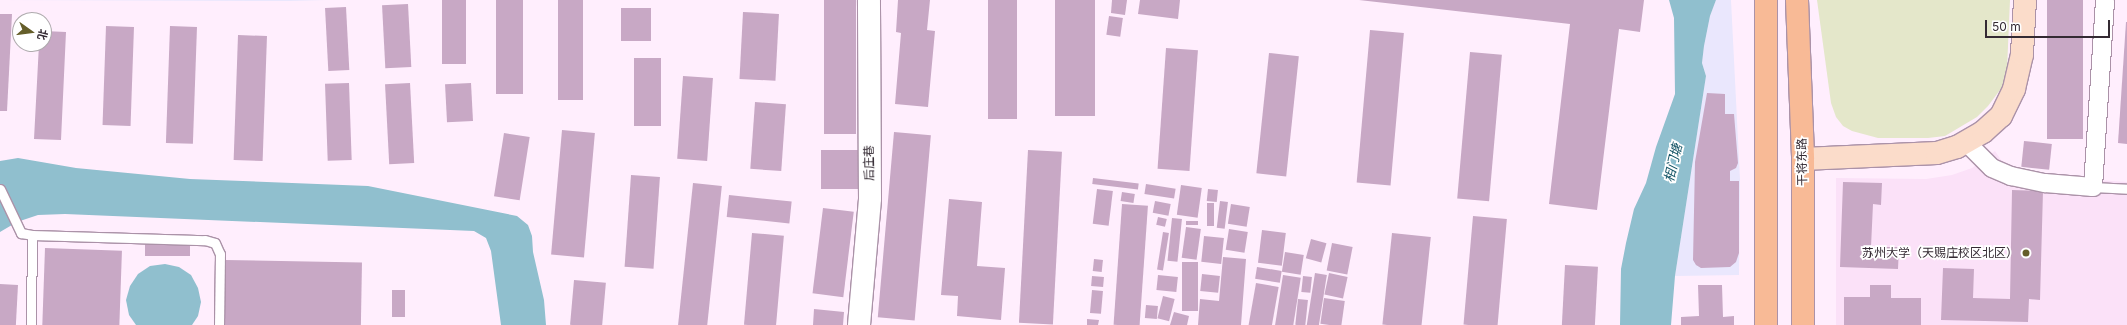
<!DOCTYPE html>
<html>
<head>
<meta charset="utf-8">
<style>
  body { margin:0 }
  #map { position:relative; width:2127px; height:325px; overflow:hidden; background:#ffeefd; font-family:Inter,"Noto Sans SC",sans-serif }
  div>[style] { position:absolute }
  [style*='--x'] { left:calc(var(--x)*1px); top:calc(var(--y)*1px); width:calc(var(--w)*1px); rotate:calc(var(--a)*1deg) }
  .commercial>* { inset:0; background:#eae7fd }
  .built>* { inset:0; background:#fbe1f8 }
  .green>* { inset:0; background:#e4e7ca }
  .water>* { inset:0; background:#90bfce }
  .building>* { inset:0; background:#c8a8c5; transform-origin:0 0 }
  .roads { filter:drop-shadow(1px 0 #ab92a8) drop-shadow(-1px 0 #ab92a8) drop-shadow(0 1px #ab92a8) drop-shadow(0 -1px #ab92a8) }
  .service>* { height:9px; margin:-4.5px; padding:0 4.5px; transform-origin:4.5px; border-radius:4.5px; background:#fff }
  .minor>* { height:18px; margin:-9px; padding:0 9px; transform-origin:9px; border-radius:9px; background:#fff }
  .tertiary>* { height:22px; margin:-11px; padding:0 11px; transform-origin:11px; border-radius:11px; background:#fff }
  .secondary>* { height:22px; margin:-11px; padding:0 11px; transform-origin:11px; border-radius:11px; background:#fbdcca }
  .primary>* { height:22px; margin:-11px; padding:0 11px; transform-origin:11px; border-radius:11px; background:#f8ba96 }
  .dots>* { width:11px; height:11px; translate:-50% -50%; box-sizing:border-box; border:2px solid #fff; border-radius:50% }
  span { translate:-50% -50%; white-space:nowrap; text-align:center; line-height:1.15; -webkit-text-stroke:3.5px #fff; paint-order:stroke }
  .street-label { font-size:12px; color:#342a33 }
  .poi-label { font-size:12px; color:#342a33 }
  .right { translate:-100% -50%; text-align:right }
  .water-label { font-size:13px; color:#145465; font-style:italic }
  .north { position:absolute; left:12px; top:12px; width:40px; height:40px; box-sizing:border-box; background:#fff; border:1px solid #aeaaad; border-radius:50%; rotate:104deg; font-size:11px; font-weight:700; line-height:16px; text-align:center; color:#342a33 }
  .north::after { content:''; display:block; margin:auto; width:14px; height:18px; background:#655e2a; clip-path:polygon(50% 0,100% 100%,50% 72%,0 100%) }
  .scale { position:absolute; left:1985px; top:20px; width:125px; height:18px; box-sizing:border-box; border:2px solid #342a33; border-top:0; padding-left:5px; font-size:12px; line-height:14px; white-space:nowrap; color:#342a33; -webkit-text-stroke:3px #fff; paint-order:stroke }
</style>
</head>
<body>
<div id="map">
  <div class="commercial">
    <div style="clip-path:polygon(0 0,326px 0,289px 1px)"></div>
    <div style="clip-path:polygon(1716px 0,1731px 0,1740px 180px,1739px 275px,1675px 276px,1706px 76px,1702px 63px,1704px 46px,1710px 16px)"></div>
  </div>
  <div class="built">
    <div style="clip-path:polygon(1995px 151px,2001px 160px,2021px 171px,2047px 177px,2127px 182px,2127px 325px,1836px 325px,1836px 178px,1926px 179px,1952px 175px,1972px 168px)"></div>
  </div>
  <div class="green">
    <div style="clip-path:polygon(1817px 0,2010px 0,2007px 69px,2003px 86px,1988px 106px,1977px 117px,1945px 136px,1928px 138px,1878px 138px,1852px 131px,1843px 126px,1836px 117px,1831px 103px)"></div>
  </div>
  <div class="water">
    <div style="clip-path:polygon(1669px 0,1716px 0,1710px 16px,1704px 46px,1702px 63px,1706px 76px,1675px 276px,1671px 325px,1620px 325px,1621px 269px,1626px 243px,1634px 209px,1646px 183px,1656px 147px,1675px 94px,1674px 18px)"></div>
    <div style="clip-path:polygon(18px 158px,76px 168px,190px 179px,368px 186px,517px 216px,528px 225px,532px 236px,533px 252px,544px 300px,546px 325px,501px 325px,491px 251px,486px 238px,474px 231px,65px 214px,38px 215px,17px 222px,0 232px,0 161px)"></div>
    <div style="clip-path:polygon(165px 264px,179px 267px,191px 275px,198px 288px,201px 302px,198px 316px,192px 325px,136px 325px,129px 315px,126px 300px,130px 286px,138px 274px,150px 266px)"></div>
  </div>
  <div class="building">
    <div style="left:442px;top:0;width:24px;height:64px"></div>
    <div style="left:496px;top:0;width:27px;height:94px"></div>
    <div style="left:558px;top:0;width:25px;height:100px"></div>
    <div style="left:824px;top:0;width:32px;height:134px"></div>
    <div style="clip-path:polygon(898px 0,930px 0,927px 30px,935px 31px,928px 107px,895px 104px,901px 33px,896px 32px)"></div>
    <div style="left:988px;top:0;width:29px;height:119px"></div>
    <div style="left:1055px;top:0;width:40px;height:116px"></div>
    <div style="clip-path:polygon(1112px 0,1127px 0,1125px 15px,1111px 13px)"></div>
    <div style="clip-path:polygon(1140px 0,1180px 0,1178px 19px,1138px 14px)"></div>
    <div style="clip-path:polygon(1359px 0,1644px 0,1640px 32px,1619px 29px,1597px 210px,1549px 204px,1570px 24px)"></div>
    <div style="left:2047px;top:0;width:36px;height:139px"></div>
    <div style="left:408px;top:4px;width:63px;height:26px;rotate:87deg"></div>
    <div style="left:346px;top:7px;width:63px;height:21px;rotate:87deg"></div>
    <div style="left:621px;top:8px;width:30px;height:33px"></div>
    <div style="left:743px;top:12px;width:36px;height:67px;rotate:3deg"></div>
    <div style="clip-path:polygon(0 14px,12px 14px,7px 111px,0 111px)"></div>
    <div style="left:1109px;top:16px;width:14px;height:19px;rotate:8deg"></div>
    <div style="clip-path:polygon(2126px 22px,2127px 22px,2127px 144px,2118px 143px)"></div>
    <div style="left:106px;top:26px;width:28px;height:99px;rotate:2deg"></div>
    <div style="left:170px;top:26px;width:27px;height:117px;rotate:2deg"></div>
    <div style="left:1370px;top:30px;width:34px;height:153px;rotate:5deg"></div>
    <div style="clip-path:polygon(44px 31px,66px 32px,61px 140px,34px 139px,39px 44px,44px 44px)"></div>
    <div style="left:238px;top:35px;width:29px;height:125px;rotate:2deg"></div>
    <div style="left:1166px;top:48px;width:32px;height:121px;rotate:4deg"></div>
    <div style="left:1470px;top:52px;width:32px;height:147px;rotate:5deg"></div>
    <div style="left:1269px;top:53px;width:30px;height:121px;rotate:6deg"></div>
    <div style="left:634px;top:58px;width:27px;height:68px"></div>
    <div style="left:683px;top:76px;width:30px;height:83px;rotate:4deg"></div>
    <div style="left:349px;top:83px;width:77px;height:24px;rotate:88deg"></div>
    <div style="left:410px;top:83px;width:80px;height:25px;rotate:87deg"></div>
    <div style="left:471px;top:83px;width:38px;height:26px;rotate:87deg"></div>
    <div style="clip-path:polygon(1707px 93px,1725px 94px,1725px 114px,1734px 114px,1738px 163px,1736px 168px,1730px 171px,1730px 181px,1739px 181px,1739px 253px,1736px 262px,1730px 267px,1701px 268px,1696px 265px,1693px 260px,1695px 162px)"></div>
    <div style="left:755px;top:102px;width:31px;height:67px;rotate:4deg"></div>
    <div style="left:562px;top:130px;width:33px;height:125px;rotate:5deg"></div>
    <div style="left:894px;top:132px;width:37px;height:186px;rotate:5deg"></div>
    <div style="left:504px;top:133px;width:26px;height:64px;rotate:9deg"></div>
    <div style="left:2024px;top:141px;width:28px;height:26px;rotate:6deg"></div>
    <div style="left:821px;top:150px;width:37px;height:39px"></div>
    <div style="left:1028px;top:150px;width:34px;height:173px;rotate:3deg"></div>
    <div style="left:631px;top:175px;width:29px;height:92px;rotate:4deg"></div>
    <div style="left:1093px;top:178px;width:46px;height:6px;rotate:7deg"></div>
    <div style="clip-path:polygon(1843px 182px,1882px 183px,1881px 205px,1873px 204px,1871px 247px,1899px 247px,1898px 269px,1840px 267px)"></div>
    <div style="left:693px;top:183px;width:29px;height:143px;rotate:6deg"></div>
    <div style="left:1146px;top:184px;width:30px;height:10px;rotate:9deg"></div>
    <div style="left:1181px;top:185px;width:21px;height:30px;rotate:8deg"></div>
    <div style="left:1097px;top:189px;width:16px;height:35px;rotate:7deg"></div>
    <div style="left:1208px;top:189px;width:10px;height:12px;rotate:6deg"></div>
    <div style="clip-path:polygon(2012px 190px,2043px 191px,2040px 300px,2029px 299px,2028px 322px,1941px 320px,1943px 268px,1974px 269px,1973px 298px,2010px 299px)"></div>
    <div style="left:1122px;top:192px;width:13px;height:9px;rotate:9deg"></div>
    <div style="left:729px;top:195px;width:63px;height:22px;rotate:6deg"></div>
    <div style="clip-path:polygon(949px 199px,982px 202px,977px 266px,1005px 268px,1001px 320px,957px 316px,958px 296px,941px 295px)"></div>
    <div style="left:1155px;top:201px;width:16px;height:12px;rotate:11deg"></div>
    <div style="left:1220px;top:201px;width:8px;height:27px;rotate:7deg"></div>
    <div style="left:1207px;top:203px;width:7px;height:23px"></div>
    <div style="left:1122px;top:204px;width:26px;height:121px;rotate:4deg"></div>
    <div style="left:1231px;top:204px;width:19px;height:20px;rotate:9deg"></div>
    <div style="left:823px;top:208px;width:31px;height:86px;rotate:7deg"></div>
    <div style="left:1473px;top:216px;width:34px;height:109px;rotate:5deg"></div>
    <div style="left:1158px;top:217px;width:9px;height:8px;rotate:13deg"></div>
    <div style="left:1172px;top:218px;width:10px;height:43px;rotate:6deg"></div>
    <div style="left:1186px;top:221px;width:12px;height:4px"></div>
    <div style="left:1186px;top:227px;width:15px;height:31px;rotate:8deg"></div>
    <div style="left:1229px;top:229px;width:19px;height:21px;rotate:9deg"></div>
    <div style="left:1262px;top:230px;width:24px;height:33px;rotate:7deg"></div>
    <div style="left:1163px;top:232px;width:6px;height:38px;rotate:9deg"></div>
    <div style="left:752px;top:233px;width:32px;height:92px;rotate:5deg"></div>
    <div style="left:1392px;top:233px;width:39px;height:92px;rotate:6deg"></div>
    <div style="left:1204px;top:236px;width:20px;height:26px;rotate:6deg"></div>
    <div style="left:1311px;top:239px;width:16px;height:20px;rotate:15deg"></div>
    <div style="left:145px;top:242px;width:45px;height:14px"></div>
    <div style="left:1332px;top:243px;width:21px;height:28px;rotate:11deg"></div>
    <div style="left:45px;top:248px;width:77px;height:77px;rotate:2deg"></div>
    <div style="left:1285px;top:252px;width:19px;height:20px;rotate:9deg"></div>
    <div style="clip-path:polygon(1223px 257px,1246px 259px,1241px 325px,1217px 325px,1218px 315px,1217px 325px,1198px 325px,1200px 299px,1219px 301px)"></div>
    <div style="left:1094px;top:259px;width:9px;height:12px;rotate:6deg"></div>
    <div style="left:225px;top:260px;width:137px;height:65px;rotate:1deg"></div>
    <div style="left:1182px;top:262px;width:16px;height:49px"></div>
    <div style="left:1565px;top:265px;width:33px;height:60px;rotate:3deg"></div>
    <div style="left:1257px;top:267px;width:25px;height:12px;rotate:9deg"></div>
    <div style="left:1315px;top:273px;width:12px;height:53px;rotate:9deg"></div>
    <div style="left:1329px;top:273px;width:19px;height:22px;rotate:12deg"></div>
    <div style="left:1202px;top:274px;width:18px;height:17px;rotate:6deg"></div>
    <div style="left:1158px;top:275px;width:20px;height:15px;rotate:6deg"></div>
    <div style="left:1283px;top:275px;width:18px;height:51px;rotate:9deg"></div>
    <div style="left:1092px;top:276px;width:12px;height:10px;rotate:5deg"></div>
    <div style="left:1303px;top:276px;width:9px;height:16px;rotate:6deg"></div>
    <div style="left:574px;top:280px;width:32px;height:45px;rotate:5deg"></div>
    <div style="left:1256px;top:283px;width:23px;height:43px;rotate:10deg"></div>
    <div style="left:0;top:284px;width:18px;height:41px;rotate:3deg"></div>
    <div style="clip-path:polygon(1698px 285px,1722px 285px,1723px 317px,1734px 316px,1734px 325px,1681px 325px,1681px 317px,1699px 316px)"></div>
    <div style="clip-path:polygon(1870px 285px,1891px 285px,1891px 298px,1921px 298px,1921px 325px,1844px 325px,1844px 297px,1870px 297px)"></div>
    <div style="left:392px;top:290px;width:13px;height:27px"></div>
    <div style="left:1092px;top:290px;width:11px;height:23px;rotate:5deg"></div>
    <div style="left:1163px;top:296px;width:12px;height:23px;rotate:14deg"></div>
    <div style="left:1324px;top:298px;width:21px;height:26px;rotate:8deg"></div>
    <div style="left:1298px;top:299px;width:10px;height:26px;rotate:6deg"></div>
    <div style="left:1146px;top:305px;width:12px;height:13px;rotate:5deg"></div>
    <div style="clip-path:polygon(814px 309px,844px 312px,843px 325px,813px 325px)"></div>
    <div style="clip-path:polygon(1174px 312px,1189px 316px,1187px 325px,1170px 325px)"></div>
    <div style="clip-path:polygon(1087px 319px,1099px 320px,1098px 325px,1087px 325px)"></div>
  </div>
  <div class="roads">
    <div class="service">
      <div style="--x:2093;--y:187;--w:34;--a:3"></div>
      <div style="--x:0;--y:189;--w:49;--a:64.5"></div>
      <div style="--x:21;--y:233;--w:11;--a:10"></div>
      <div style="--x:32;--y:235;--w:173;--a:1.7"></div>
      <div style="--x:205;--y:240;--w:10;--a:17"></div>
      <div style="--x:215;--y:243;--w:12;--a:66"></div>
      <div style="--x:220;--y:254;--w:71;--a:90.8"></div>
      <div style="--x:31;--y:325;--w:90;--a:-89.4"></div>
    </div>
    <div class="minor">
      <div style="--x:1967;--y:143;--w:35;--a:45"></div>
      <div style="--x:1992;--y:168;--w:21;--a:23"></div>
      <div style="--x:2011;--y:176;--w:35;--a:12"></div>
      <div style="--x:2045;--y:183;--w:48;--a:4.8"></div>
      <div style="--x:2093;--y:187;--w:187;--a:-86.3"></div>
    </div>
    <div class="tertiary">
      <div style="--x:859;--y:325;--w:127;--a:-85"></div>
      <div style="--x:870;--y:198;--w:198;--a:-90.3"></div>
    </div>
    <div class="secondary">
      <div style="--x:1803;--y:159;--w:134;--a:-2.6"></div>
      <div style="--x:1937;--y:153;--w:21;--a:-17"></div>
      <div style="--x:1957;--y:147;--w:30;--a:-30"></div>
      <div style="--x:1983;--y:132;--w:24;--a:-42"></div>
      <div style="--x:2001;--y:116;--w:30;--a:-64"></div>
      <div style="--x:2014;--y:89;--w:36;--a:-77"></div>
      <div style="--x:2022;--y:54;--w:54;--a:-86.8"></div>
    </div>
    <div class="primary">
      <div style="--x:1797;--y:0;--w:159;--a:87.8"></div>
      <div style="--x:1803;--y:159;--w:166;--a:90"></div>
      <div style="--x:1766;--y:325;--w:325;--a:-90"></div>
    </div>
  </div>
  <div class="dots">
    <div style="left:2026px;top:253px;background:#655e2a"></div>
  </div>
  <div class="street-label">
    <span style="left:1802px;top:162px;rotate:-91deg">干将东路</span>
    <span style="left:869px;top:163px;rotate:-91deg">后庄巷</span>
  </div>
  <div class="poi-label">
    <span class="right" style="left:2018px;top:253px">苏州大学（天赐庄校区北区）</span>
  </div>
  <div class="water-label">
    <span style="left:1673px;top:163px;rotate:-77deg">相门塘</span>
  </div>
  <div class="north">北</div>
  <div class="scale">50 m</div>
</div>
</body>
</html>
